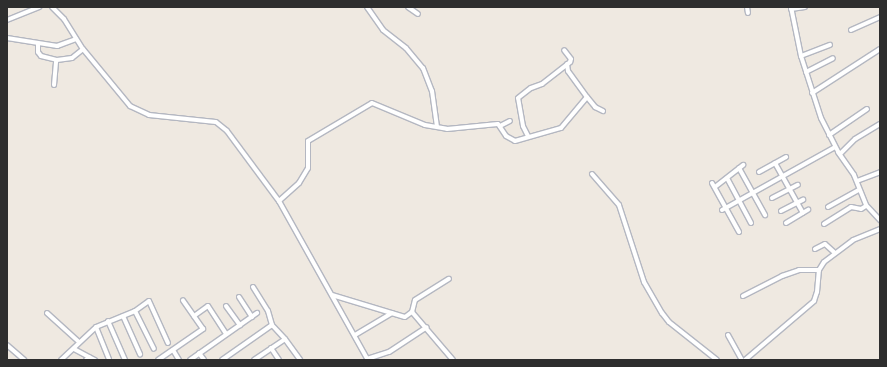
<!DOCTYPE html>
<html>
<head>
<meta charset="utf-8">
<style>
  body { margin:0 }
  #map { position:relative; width:887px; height:367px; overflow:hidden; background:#efe9e1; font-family:Helvetica,sans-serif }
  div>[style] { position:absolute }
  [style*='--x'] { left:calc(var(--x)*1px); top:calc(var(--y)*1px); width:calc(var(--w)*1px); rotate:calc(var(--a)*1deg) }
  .roads { filter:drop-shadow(1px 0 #b4b7c1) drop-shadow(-1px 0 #b4b7c1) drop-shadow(0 1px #b4b7c1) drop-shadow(0 -1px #b4b7c1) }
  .street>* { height:4px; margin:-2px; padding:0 2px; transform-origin:2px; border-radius:2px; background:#fff }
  span { translate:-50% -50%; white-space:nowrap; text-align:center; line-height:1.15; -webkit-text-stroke:3px #fff; paint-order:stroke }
  .frame { position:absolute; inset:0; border:8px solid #2e2e2e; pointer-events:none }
</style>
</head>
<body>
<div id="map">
  <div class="roads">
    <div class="street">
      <div style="--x:52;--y:7;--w:17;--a:45"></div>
      <div style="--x:64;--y:19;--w:36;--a:58"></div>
      <div style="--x:83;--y:49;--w:74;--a:50.5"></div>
      <div style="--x:130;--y:106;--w:21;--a:25"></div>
      <div style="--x:149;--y:115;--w:67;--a:6"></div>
      <div style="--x:216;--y:122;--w:14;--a:39"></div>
      <div style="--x:227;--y:131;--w:87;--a:53.4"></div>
      <div style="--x:279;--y:201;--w:182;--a:60.8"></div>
      <div style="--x:367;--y:7;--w:28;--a:55"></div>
      <div style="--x:383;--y:30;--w:29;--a:38"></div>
      <div style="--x:406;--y:48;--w:26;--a:50"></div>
      <div style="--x:423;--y:68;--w:25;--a:69"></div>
      <div style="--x:432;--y:91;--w:35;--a:82"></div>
      <div style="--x:408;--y:7;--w:12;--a:35"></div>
      <div style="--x:747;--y:7;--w:6;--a:81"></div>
      <div style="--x:791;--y:7;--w:50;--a:78.5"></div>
      <div style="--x:801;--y:56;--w:65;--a:72.1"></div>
      <div style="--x:821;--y:118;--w:38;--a:63"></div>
      <div style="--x:838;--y:152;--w:28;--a:55"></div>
      <div style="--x:854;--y:175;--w:32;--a:68"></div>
      <div style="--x:866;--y:205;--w:21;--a:47"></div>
      <div style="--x:791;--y:9;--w:14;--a:-8"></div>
      <div style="--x:7;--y:20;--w:35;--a:-22"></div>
      <div style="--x:851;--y:30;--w:32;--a:-24"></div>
      <div style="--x:7;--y:38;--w:51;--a:9.1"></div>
      <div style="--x:57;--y:46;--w:20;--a:-20"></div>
      <div style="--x:38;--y:44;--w:8;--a:90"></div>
      <div style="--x:38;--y:52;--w:5;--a:53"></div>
      <div style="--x:41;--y:56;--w:16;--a:14"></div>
      <div style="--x:57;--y:60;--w:15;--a:-8"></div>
      <div style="--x:72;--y:58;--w:14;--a:-39"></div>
      <div style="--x:801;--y:56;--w:31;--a:-21"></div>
      <div style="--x:567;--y:64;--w:7;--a:82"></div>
      <div style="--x:568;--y:71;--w:32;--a:54"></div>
      <div style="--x:587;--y:97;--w:13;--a:51"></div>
      <div style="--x:595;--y:107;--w:9;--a:27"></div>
      <div style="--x:806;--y:72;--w:30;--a:-27"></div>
      <div style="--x:54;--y:85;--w:25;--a:-85"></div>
      <div style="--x:812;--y:93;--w:81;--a:-32.9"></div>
      <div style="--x:500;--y:126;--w:11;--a:-27"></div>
      <div style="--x:829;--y:135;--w:46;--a:-34.4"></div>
      <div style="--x:528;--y:136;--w:11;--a:-117"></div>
      <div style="--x:523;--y:126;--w:28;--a:-100"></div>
      <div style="--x:518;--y:98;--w:16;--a:-38"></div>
      <div style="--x:531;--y:88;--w:12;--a:-20"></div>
      <div style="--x:542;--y:84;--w:36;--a:-38"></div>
      <div style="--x:570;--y:62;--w:3;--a:-72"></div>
      <div style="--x:571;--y:59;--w:11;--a:-128"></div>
      <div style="--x:840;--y:154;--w:21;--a:-45"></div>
      <div style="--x:855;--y:139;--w:29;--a:-31"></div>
      <div style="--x:775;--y:163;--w:57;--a:60.8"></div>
      <div style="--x:739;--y:168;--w:54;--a:61"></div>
      <div style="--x:759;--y:172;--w:31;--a:-29"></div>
      <div style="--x:592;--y:174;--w:41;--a:48.9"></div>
      <div style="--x:619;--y:205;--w:81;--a:72"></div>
      <div style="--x:644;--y:282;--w:36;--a:60"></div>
      <div style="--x:662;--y:313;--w:11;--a:52"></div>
      <div style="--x:669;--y:322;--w:61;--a:38.4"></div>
      <div style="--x:727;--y:178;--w:51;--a:61.9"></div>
      <div style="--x:857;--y:181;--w:25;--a:-21"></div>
      <div style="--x:712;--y:183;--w:56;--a:61.1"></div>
      <div style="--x:715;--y:187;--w:36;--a:-38"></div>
      <div style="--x:772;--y:198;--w:29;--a:-27"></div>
      <div style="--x:279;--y:201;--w:27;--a:-42"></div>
      <div style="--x:299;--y:183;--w:17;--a:-59"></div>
      <div style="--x:308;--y:168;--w:27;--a:-90"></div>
      <div style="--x:308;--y:141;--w:74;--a:-30.7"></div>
      <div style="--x:372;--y:103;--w:57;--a:22.5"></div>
      <div style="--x:425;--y:125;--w:22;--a:10"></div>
      <div style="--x:447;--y:129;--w:51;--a:-5.6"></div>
      <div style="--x:498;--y:124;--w:14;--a:56"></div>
      <div style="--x:506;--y:136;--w:10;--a:29"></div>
      <div style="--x:515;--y:141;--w:48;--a:-15.8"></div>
      <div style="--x:561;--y:128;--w:40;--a:-50"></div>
      <div style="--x:828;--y:207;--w:35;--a:-29"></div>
      <div style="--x:722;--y:210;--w:129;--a:-29.1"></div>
      <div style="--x:781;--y:211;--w:25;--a:-27"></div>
      <div style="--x:786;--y:223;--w:26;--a:-31"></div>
      <div style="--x:824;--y:224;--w:32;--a:-32"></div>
      <div style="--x:851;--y:207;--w:10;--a:11"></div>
      <div style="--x:861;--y:209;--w:6;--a:-31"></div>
      <div style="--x:815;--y:249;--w:11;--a:-27"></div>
      <div style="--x:825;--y:244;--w:13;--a:42"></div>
      <div style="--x:253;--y:287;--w:28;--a:58"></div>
      <div style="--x:268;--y:311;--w:15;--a:74"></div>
      <div style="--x:272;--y:325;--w:19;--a:47"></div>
      <div style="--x:332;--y:295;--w:76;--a:16.8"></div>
      <div style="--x:405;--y:317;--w:9;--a:-36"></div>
      <div style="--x:412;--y:312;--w:63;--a:49.5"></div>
      <div style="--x:743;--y:296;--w:44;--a:-27.1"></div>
      <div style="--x:782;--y:276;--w:18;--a:-19"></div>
      <div style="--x:799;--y:270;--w:20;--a:0"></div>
      <div style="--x:239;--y:297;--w:24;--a:57"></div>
      <div style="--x:226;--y:306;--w:24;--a:54"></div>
      <div style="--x:135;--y:311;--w:42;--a:63.4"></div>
      <div style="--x:412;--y:312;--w:12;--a:-76"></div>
      <div style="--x:415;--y:300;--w:40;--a:-32"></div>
      <div style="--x:47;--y:313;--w:43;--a:42.2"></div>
      <div style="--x:123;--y:316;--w:42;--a:65.9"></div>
      <div style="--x:194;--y:316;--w:17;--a:-36"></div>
      <div style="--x:208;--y:306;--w:33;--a:57"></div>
      <div style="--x:108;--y:321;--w:43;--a:66.4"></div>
      <div style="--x:96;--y:327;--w:35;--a:68"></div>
      <div style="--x:355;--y:335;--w:43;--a:-30.7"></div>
      <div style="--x:728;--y:335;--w:29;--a:61"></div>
      <div style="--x:7;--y:345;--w:23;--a:41"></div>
      <div style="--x:271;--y:348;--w:14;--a:56"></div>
      <div style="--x:74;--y:349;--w:17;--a:28"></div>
      <div style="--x:173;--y:350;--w:12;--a:59"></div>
      <div style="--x:199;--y:353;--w:9;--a:54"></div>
      <div style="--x:367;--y:359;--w:23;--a:-18"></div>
      <div style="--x:389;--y:352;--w:45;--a:-33.3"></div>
      <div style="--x:61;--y:360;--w:48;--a:-43.3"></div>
      <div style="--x:96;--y:327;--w:42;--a:-22.3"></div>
      <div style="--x:135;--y:311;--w:17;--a:-36"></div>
      <div style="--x:149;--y:301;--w:46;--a:65.7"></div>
      <div style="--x:86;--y:360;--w:4;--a:-45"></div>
      <div style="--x:89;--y:357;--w:7;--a:27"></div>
      <div style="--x:158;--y:360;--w:55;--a:-34.6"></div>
      <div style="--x:203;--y:329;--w:35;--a:-125"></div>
      <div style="--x:190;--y:360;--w:82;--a:-35"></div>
      <div style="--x:222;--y:360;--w:61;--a:-35"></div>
      <div style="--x:254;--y:360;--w:37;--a:-34"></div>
      <div style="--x:285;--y:339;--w:26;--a:54"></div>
      <div style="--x:745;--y:360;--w:91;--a:-40.5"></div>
      <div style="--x:814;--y:301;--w:9;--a:-72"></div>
      <div style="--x:817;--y:292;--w:22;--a:-85"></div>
      <div style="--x:819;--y:270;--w:9;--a:-58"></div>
      <div style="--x:824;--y:262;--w:36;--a:-37"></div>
      <div style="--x:853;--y:240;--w:29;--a:-22"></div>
    </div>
  </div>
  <div class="frame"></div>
</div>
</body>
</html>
